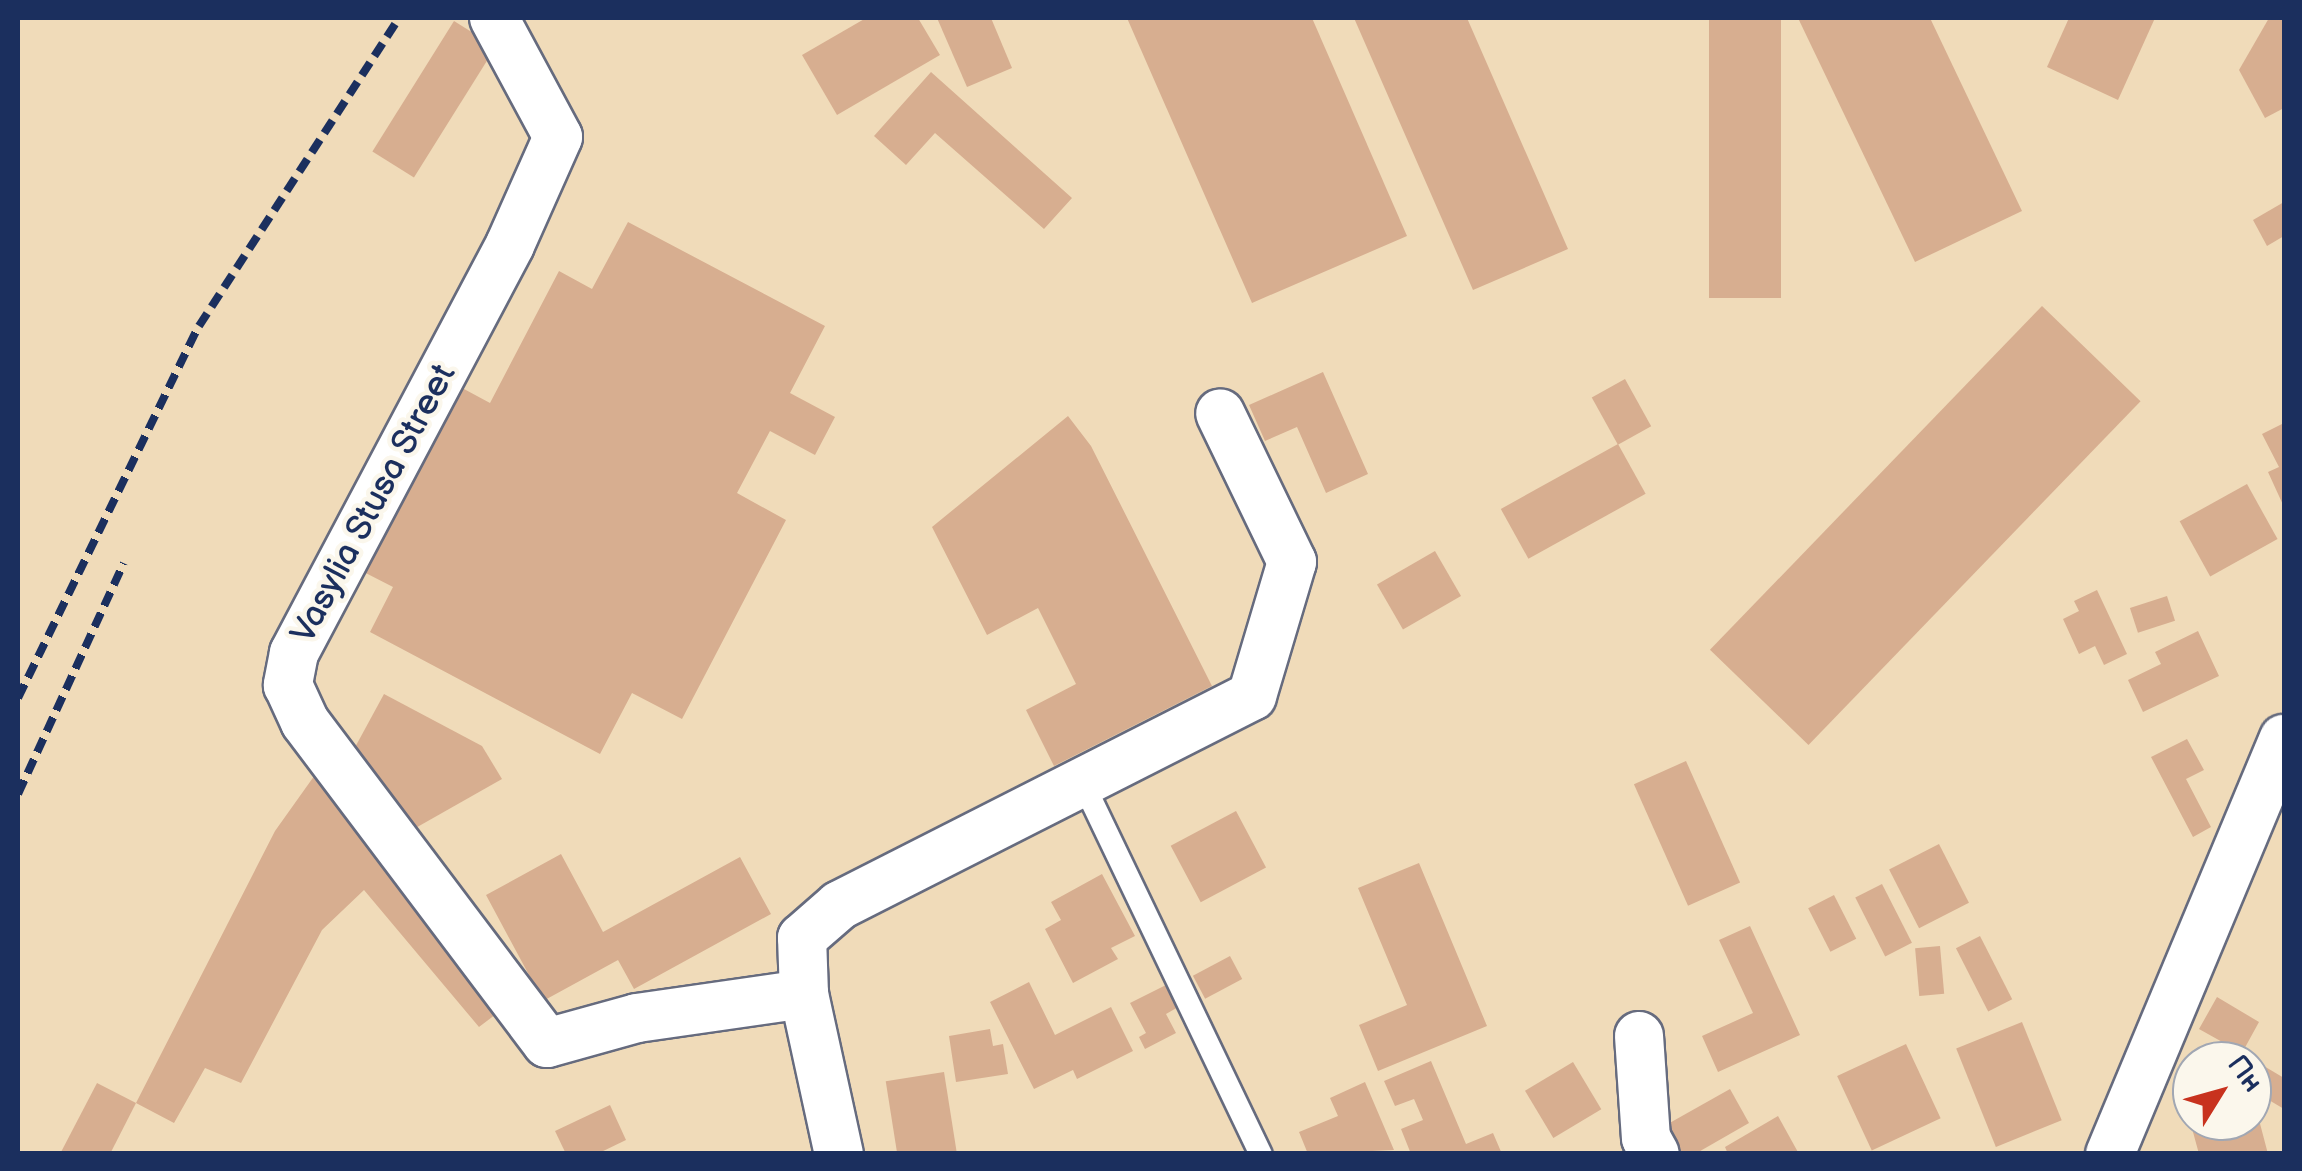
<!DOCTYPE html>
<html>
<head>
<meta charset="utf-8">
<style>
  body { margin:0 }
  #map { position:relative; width:2302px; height:1171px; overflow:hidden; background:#f0dbb9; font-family:"Balsamiq Sans",sans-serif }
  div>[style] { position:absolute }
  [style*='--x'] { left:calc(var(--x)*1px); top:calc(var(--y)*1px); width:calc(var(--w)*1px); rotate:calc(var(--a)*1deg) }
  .building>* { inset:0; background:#d7ae90; transform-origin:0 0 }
  .roads { filter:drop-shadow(2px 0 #666b7e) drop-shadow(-2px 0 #666b7e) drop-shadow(0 2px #666b7e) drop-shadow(0 -2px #666b7e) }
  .service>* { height:22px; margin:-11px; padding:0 11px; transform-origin:11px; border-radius:11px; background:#fff }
  .minor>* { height:48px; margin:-24px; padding:0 24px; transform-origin:24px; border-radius:24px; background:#fff }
  .rail>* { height:8px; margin-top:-4px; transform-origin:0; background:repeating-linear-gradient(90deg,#1b2f5e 0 15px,transparent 0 23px) }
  span { translate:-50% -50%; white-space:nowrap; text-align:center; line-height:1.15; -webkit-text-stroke:9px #fbf7ec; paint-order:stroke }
  .street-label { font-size:35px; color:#1b2f5e }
  .frame { position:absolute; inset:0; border:20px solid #1b2f5e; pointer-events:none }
  .north { position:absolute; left:2172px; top:1041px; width:100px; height:100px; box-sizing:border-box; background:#fbf7ec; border:2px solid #a1a7b3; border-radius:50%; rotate:53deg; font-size:28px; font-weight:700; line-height:40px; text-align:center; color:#1b2f5e }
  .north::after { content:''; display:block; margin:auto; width:35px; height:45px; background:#c8321e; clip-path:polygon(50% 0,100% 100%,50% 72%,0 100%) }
</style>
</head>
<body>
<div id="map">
  <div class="building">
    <div style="clip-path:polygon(866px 18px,918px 18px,940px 55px,837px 115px,802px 55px)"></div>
    <div style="clip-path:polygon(937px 18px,991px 18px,1012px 68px,967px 87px)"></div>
    <div style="clip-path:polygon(1127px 18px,1312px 18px,1407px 236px,1252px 303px)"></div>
    <div style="clip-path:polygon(1354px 18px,1467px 18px,1568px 249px,1473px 290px)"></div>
    <div style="left:1709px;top:18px;width:72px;height:280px"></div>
    <div style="clip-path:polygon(1798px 18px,1930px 18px,2022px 211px,1915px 262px)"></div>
    <div style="clip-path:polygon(2069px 18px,2155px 18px,2118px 100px,2047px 67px)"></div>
    <div style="clip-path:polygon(2269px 18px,2284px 18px,2284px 108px,2265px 118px,2239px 70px)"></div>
    <div style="left:454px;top:21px;width:49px;height:154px;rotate:32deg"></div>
    <div style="clip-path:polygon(931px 72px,1072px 198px,1044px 229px,935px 133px,906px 165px,874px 136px)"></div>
    <div style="clip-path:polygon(2284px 202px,2284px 236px,2267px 246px,2253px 220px)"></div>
    <div style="clip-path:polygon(628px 222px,825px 326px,790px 393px,835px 417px,815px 455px,770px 431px,737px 493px,786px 520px,682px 719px,632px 693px,600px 754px,370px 632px,393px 587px,354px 567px,451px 382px,490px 403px,559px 271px,592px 289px)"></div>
    <div style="left:2042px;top:306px;width:137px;height:478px;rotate:44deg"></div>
    <div style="clip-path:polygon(1323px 372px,1368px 474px,1326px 493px,1297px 427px,1265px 441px,1249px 405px)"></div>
    <div style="left:1625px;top:379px;width:54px;height:38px;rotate:61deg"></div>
    <div style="clip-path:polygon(1068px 416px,1091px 446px,1212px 686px,1054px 766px,1026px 710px,1076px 684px,1038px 608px,987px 635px,932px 527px)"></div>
    <div style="clip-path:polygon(2284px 423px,2284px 507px,2268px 472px,2279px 467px,2262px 434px)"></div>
    <div style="left:1618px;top:444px;width:57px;height:134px;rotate:61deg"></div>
    <div style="left:2247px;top:484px;width:63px;height:77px;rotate:61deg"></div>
    <div style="left:1435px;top:551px;width:52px;height:67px;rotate:60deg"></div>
    <div style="clip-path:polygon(2097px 590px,2127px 654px,2104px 665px,2095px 646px,2079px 654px,2063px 619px,2079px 611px,2074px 601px)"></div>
    <div style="left:2167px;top:596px;width:26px;height:39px;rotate:72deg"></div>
    <div style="clip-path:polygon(2198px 631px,2219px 676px,2143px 712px,2128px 680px,2161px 664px,2155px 652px)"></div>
    <div style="clip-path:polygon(384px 694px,482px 746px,502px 779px,412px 830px,353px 751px)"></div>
    <div style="clip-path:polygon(2187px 739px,2204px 770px,2186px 779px,2211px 827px,2193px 837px,2151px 757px)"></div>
    <div style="left:1686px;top:761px;width:133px;height:57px;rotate:66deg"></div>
    <div style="clip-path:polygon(322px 765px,504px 1008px,479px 1027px,364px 890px,322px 930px,241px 1083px,205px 1068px,174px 1123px,136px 1103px,275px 831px)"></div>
    <div style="left:1236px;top:811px;width:64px;height:74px;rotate:62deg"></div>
    <div style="left:1939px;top:844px;width:66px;height:56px;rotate:63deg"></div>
    <div style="clip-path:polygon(561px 854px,603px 932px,740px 857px,771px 914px,634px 989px,618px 960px,543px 1001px,486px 895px)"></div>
    <div style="clip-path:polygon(1419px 863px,1487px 1026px,1378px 1071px,1359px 1025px,1407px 1005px,1358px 888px)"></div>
    <div style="clip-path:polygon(1102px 874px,1135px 936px,1111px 948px,1118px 959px,1073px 983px,1045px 929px,1061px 920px,1051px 902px)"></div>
    <div style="left:1882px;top:884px;width:66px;height:30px;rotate:63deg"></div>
    <div style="left:1834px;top:895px;width:49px;height:29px;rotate:63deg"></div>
    <div style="clip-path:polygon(1750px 926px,1800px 1035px,1718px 1072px,1702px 1036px,1753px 1013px,1719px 940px)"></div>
    <div style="left:1980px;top:936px;width:71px;height:27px;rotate:63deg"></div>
    <div style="left:1940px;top:946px;width:48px;height:25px;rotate:85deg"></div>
    <div style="left:1230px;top:956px;width:26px;height:42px;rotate:62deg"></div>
    <div style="clip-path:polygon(1029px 982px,1055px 1035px,1111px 1007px,1133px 1051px,1077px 1079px,1073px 1070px,1034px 1089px,990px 1002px)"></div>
    <div style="clip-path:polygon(1168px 984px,1180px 1006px,1166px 1014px,1176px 1033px,1145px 1049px,1139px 1037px,1146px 1033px,1130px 1003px)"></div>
    <div style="clip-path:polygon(2217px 997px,2259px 1022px,2242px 1053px,2284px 1078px,2284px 1109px,2252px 1090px,2252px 1061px,2237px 1061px,2242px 1053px,2199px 1029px)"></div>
    <div style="left:2022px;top:1022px;width:106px;height:71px;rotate:68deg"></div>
    <div style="clip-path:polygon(990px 1029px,993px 1046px,1003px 1044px,1008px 1074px,956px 1082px,949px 1036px)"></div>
    <div style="left:1906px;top:1044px;width:82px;height:76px;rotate:65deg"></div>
    <div style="clip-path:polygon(1431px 1061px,1466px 1144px,1493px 1133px,1502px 1154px,1411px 1154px,1401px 1129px,1423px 1120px,1414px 1099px,1395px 1106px,1384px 1081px)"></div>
    <div style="left:1573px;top:1062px;width:55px;height:56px;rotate:59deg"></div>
    <div style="left:944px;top:1072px;width:83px;height:59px;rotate:81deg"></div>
    <div style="clip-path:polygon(1365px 1082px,1394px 1150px,1308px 1154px,1299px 1132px,1338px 1116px,1330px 1098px)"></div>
    <div style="clip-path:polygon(97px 1083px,136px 1103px,110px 1154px,60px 1154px)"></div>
    <div style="clip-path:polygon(1730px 1089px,1749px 1123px,1695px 1154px,1682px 1154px,1666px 1125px)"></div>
    <div style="clip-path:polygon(2253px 1097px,2268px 1154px,2199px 1154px,2190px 1121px,2252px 1121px)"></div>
    <div style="clip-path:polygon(610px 1105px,626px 1140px,597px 1154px,566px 1154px,555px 1131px)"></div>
    <div style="clip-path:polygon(1778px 1116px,1799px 1154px,1728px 1154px,1725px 1147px)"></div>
  </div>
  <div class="roads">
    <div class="service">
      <div style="--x:1081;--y:779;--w:416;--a:64.4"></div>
    </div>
    <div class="minor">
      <div style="--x:494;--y:18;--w:135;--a:61.7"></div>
      <div style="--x:558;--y:137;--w:118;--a:114"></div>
      <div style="--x:510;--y:245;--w:462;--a:117.9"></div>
      <div style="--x:294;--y:653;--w:33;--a:101"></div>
      <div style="--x:288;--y:685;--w:41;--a:65.3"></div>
      <div style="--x:305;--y:722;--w:402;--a:53"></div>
      <div style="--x:547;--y:1043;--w:93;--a:-15.5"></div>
      <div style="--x:637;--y:1018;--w:169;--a:-8.2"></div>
      <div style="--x:804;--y:994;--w:164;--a:77.7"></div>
      <div style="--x:804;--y:994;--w:56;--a:-92"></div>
      <div style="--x:802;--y:938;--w:50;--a:-41"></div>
      <div style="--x:840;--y:905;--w:462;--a:-26.9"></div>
      <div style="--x:1252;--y:696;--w:140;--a:-73.4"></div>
      <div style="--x:1292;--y:562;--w:165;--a:-115.8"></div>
      <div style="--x:1639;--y:1036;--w:102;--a:86.1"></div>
      <div style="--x:1646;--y:1138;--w:18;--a:61"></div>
      <div style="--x:2110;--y:1154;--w:450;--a:-67.3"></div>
    </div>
  </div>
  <div class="rail">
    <div style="--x:18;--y:698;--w:414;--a:-64.1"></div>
    <div style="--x:199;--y:326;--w:367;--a:-57"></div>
    <div style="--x:18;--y:794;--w:254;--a:-65.4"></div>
  </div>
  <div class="street-label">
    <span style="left:374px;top:504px;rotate:-62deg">Vasylia Stusa Street</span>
  </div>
  <div class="frame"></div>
  <div class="north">Пн</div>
</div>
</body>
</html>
